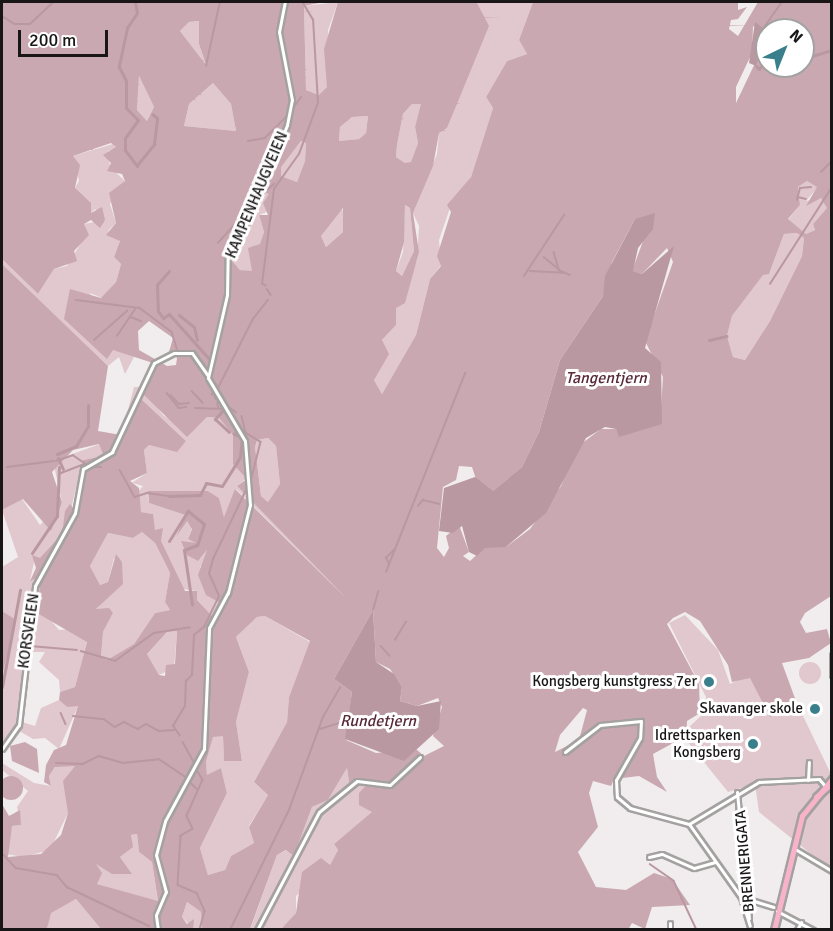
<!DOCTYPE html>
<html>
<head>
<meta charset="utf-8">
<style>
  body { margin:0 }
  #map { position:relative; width:833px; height:931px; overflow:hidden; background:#f1edee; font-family:Signika,sans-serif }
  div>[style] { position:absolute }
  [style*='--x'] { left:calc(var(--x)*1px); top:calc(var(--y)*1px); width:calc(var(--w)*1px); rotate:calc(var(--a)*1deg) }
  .green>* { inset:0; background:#e1c7ce }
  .round { border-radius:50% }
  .forest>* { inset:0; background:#caa8b1 }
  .water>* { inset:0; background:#ba98a1 }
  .stream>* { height:1.5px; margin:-0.75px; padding:0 0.75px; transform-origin:0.75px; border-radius:0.75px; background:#ba98a1 }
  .canal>* { height:3px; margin:-1.5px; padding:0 1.5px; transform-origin:1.5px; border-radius:1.5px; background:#ba98a1 }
  .roads { filter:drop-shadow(2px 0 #a4a1a1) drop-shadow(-2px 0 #a4a1a1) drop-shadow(0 2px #a4a1a1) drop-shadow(0 -2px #a4a1a1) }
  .minor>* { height:3px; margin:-1.5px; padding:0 1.5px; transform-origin:1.5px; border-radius:1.5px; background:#fff }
  .major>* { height:4.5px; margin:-2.25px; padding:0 2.25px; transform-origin:2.25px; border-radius:2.25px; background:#f8b3ca }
  .dots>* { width:16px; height:16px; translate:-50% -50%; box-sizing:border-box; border:3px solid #fff; border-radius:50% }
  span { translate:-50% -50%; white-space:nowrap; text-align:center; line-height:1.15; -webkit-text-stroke:6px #fff; paint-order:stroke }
  .street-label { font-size:15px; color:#181617 }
  .poi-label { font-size:15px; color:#181617 }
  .right { translate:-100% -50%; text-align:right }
  .water-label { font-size:16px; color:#582938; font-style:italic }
  .frame { position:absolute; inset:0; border:3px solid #181617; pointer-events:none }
  .north { position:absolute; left:755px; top:18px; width:60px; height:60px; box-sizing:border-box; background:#fff; border:2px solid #a3a2a2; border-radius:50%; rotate:43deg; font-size:16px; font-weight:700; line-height:24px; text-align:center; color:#181617 }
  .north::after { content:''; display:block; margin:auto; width:21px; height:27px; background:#3a808c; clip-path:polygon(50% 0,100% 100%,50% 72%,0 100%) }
  .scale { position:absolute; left:18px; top:30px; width:90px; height:27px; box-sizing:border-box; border:3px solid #181617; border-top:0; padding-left:8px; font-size:18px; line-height:21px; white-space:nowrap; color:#181617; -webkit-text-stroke:4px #fff; paint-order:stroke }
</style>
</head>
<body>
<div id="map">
  <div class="green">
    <div style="clip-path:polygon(338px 2px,328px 30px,327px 87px,320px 95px,306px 90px,304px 6px)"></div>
    <div style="clip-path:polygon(465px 2px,533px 2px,519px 40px,527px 54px,507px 61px,486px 97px,493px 108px,471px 177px,452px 202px,439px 240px,441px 265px,430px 279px,416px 335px,382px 394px,374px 380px,384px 351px,382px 340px,396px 325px,396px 308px,417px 260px,419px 226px,413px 213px,437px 154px,439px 133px,447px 128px,485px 28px,476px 8px)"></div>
    <div style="clip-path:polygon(199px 21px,199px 44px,206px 66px,180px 31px,189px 22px)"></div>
    <div style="clip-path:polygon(139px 76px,154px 107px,147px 121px,137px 110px)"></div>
    <div style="clip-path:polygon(213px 83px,231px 104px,236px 131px,184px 126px,189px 104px)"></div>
    <div style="clip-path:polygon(412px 104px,422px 104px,415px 127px,418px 143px,411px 163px,405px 163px,396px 157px,397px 145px,403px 114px)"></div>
    <div style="clip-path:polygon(368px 116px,366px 133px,359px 139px,339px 141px,340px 127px,352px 117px)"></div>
    <div style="clip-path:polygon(301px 141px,306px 143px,305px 161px,297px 182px,281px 176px,281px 166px)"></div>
    <div style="clip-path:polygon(113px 144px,118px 150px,108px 151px,110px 167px,125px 181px,110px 204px,116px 223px,108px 231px,120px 241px,114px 257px,121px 264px,116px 282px,102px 298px,90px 293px,113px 350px,135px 355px,125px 374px,119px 357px,108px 366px,2px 264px,2px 259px,38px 294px,54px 269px,67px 266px,87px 233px,84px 224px,105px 220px,95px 209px,91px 213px,75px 188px,79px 181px,73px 156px)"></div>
    <div style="clip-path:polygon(807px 181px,818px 187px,806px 201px,821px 198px,828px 207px,813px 224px,815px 230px,806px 234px,788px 220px,800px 205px,798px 187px)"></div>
    <div style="clip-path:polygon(260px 191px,269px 193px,269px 211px,259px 215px,264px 232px,252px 272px,240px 270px,227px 255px)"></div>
    <div style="clip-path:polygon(405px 205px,410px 208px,414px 251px,402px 276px,396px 271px,403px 252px)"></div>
    <div style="clip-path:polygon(340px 208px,347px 214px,343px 232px,326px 247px,321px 236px)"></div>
    <div style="clip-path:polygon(797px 233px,804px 238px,802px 256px,770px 321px,745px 360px,733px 357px,727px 336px,732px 316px,763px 274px,769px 274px,784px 234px)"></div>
    <div style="clip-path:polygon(134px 387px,142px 387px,163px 415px,190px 433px,207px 417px,219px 418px,233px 435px,247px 478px,237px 486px,346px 598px,236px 489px,224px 517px,219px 498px,208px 491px,147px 492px,149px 503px,185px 515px,176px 537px,186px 520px,192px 527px,188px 539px,197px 543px,184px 547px,200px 559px,207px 550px,207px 561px,200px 567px,223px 604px,215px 619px,197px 600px,196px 591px,182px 589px,153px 526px,153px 514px,141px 512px,136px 494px,143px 486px,133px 483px,134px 490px,130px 484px,147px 473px,144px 450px,149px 445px,177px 451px,186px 441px,139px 397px,133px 417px,127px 414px)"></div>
    <div style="clip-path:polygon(268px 438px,276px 446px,280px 484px,268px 502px,261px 496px,255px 447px,257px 440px)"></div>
    <div style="clip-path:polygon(100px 444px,105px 456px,83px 460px,67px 525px,39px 566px,35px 558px,30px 580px,41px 576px,46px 615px,59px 630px,72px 629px,87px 641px,80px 669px,75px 687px,60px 692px,59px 680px,39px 662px,45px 652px,28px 652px,18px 714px,22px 722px,35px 726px,41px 708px,59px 700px,67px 707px,80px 702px,59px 749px,45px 738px,33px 739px,21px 732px,13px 734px,2px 752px,2px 676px,15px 620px,2px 611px,2px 567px,18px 557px,2px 510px,22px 499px,40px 525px,62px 502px,53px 461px)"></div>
    <div style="clip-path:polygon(142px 532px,155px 543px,170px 573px,165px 602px,170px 610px,155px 613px,134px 644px,107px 660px,101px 657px,103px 632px,113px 613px,96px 609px,122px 584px,122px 562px,114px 558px,108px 582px,100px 585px,90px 566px,108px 533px,133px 538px)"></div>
    <div style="clip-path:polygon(685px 615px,718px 650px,730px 684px,777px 662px,831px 774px,831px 870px,759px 812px,755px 784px,728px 792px,687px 741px,688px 728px,703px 714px,706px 697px,669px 623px)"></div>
    <div style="clip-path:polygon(265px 616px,310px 642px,289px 697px,287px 722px,254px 782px,268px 795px,249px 826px,254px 843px,231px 856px,225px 870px,208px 875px,200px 848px,227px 793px,221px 768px,207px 776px,206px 762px,213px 736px,223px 736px,224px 760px,242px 761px,236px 722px,249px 672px,236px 637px,257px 617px)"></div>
    <div style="clip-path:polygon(177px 631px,174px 668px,159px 675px,147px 654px,167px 632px)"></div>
    <div class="round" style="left:799px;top:662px;width:22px;height:22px"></div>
    <div style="clip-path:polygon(2px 763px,34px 783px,51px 786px,49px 776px,56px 766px,75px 766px,67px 777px,68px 813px,50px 850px,23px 857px,6px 854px,12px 826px,21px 825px,17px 807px,28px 791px,2px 770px)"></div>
    <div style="clip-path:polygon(347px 768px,349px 782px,370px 781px,373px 812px,334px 844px,338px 850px,330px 865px,296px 896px,296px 913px,281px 929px,250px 930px,277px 855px,287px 850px,294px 856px,312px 807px,328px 800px)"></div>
    <div style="clip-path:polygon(137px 834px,139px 852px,152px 862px,158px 902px,97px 884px,96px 864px,131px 873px,120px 857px,132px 847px,131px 835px)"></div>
    <div style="clip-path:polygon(76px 899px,101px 929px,47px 930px,50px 913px)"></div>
    <div style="clip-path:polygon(187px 902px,201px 912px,202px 929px,193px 929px,182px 917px)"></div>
  </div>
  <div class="forest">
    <div style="clip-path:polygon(evenodd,2px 2px,324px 2px,304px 6px,306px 90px,319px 95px,327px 87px,324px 49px,338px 2px,477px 3px,489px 26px,447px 128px,439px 133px,433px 166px,413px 213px,419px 252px,405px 303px,396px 308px,396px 325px,382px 340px,389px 354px,374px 380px,382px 394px,416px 335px,430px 279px,441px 266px,437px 256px,451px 212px,447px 205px,471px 177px,493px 108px,486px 97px,507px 61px,527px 54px,519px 40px,533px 2px,738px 2px,738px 10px,747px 7px,738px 19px,731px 20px,729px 29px,738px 36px,758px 2px,831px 2px,831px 596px,805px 613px,800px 622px,806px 633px,827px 629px,831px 643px,809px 658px,782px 663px,796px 701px,770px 717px,750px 678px,732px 682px,728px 665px,700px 621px,685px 612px,673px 618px,667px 624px,699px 684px,700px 713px,687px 721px,686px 736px,653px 754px,657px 777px,667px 792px,639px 776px,614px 779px,611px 786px,593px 781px,589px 793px,598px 827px,578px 852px,596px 887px,626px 890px,654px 873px,672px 879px,690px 905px,652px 907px,645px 929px,632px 923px,628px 930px,281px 929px,296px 913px,302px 872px,321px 858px,330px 865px,338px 850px,334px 844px,372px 812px,359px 805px,359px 793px,370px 781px,349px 782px,347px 768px,328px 800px,312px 807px,294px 856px,286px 850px,277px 855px,250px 929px,202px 929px,201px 912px,187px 902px,182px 917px,187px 924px,194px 919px,193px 929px,101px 929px,76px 899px,51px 913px,47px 929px,2px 929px,2px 804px,9px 816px,20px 810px,21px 825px,12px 826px,8px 857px,41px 854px,61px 835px,68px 813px,63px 781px,75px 766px,55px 767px,49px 776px,51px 786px,44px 782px,46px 765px,54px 750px,66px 745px,78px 706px,67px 707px,59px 700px,60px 692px,75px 687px,87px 642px,37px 613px,41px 576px,30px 581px,36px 568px,32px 555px,40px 558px,62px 534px,65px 511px,70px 504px,74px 509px,83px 460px,104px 456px,99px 444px,73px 450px,52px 472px,62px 502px,51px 531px,23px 499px,2px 510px,2px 264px,108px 366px,98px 431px,121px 435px,139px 397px,186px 441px,177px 452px,149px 445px,144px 450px,147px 473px,130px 481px,139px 488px,141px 512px,153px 514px,155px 530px,163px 528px,161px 541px,185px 591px,197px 591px,197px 600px,214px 618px,222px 604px,206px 595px,198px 575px,207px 550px,198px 561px,187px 555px,181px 541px,196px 543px,188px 539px,192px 529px,187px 521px,176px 537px,185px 515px,149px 503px,148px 491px,208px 491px,219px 498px,224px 517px,235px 489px,346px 598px,237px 486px,247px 479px,233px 464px,233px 435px,219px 418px,207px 417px,187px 437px,141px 392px,153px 363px,113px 350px,107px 359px,64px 319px,70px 289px,101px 298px,116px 282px,121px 264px,114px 257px,120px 241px,106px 235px,116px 223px,109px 193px,125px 181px,122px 174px,107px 171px,111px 163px,103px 155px,116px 147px,111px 143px,73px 156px,80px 165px,75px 188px,91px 203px,91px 213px,102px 207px,105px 220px,100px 228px,91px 220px,84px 224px,89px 235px,74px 251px,77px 261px,54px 269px,38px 294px,2px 259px,2px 2px,199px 21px,199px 44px,206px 65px,180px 31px,189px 22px,199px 21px,2px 2px,753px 26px,767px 35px,767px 30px,803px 30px,803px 66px,767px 66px,767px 38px,736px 103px,736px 87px,752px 53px,753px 26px,2px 2px,139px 76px,154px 107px,147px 121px,137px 110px,139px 76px,2px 2px,213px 83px,231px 104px,236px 131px,184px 126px,189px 104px,213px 83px,2px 2px,412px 104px,421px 104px,415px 127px,418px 143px,411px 162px,405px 163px,396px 157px,397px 145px,403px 114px,412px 104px,2px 2px,368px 116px,366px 133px,359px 139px,339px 141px,340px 127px,352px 117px,368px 116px,2px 2px,301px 141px,306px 143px,305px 161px,297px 182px,281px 176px,281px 167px,301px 141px,2px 2px,807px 181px,817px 187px,806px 206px,821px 198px,827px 208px,813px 224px,815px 230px,806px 234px,788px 219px,800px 205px,798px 187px,807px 181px,2px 2px,260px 191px,269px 194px,263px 203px,268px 215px,259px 215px,264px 232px,260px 244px,248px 248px,252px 271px,240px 270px,227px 255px,260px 191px,2px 2px,405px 205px,410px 208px,414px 251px,402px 276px,396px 271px,404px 242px,405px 205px,2px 2px,343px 208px,343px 232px,326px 247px,321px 236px,343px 208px,2px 2px,635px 219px,646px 233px,632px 271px,642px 274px,667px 248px,673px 262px,645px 341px,663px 377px,660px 423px,620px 435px,616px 429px,601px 429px,577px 447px,561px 486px,530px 529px,506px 547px,485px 547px,470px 561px,463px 556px,469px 552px,459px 525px,446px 536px,449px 548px,444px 557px,437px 548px,443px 487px,456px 480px,459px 466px,472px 467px,476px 479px,492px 492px,522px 467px,539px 432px,560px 360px,603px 296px,612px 262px,635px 219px,2px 2px,797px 233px,804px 238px,802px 256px,770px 321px,745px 360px,733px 357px,727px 336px,732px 316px,763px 275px,769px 274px,784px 234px,797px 233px,2px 2px,149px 321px,173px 338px,169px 352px,177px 358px,176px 365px,167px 366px,139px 350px,138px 331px,149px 321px,2px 2px,268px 438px,276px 446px,280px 484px,268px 502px,261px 496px,255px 447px,257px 440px,268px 438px,2px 2px,142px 532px,155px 543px,170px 573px,165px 602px,170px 610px,155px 613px,134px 644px,107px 660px,101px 657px,103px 632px,113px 613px,109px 608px,96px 609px,123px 584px,122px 562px,116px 554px,108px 582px,100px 585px,90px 566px,108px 533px,133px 538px,142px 532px,2px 2px,373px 610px,376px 662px,390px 669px,402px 687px,400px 701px,417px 706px,438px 698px,442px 707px,433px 736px,444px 746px,424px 756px,416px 749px,376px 753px,346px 740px,352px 692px,334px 679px,373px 610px,2px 2px,265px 616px,310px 641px,289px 697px,287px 722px,254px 782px,268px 795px,249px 827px,254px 843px,231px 856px,225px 870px,208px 875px,200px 848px,227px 793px,221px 768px,207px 775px,206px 762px,213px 737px,223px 736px,224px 761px,242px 761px,236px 722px,249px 672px,236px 637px,257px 617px,265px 616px,2px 2px,177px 631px,175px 664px,166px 665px,165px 676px,159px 675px,147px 654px,167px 632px,177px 631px,2px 2px,583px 708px,587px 710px,579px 740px,555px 752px,560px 735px,583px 708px,2px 2px,137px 834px,139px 852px,152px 862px,158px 901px,97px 884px,102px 873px,96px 864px,112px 874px,132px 874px,120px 857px,133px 847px,131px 835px,137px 834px)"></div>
    <div style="clip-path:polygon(2px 611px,16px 620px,2px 676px)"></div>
    <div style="clip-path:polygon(25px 742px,37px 749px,39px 773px,12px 761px,10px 746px)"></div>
    <div class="round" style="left:-1px;top:776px;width:24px;height:24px"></div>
  </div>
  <div class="water">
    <div style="clip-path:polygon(755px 22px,767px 31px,756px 66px,749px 63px)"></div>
    <div style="clip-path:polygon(655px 213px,653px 229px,638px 248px,633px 271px,642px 274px,674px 246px,645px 348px,661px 362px,662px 424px,619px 437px,616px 429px,605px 427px,586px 438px,546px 513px,506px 547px,485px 548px,477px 556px,469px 552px,462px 526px,453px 533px,439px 531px,444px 488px,475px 477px,493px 491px,522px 467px,539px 432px,560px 360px,603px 296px,605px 276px,635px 219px)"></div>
    <div style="clip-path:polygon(373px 610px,376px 662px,394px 674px,402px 687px,400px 701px,417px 706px,441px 701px,439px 729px,404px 761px,345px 739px,352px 692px,334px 679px)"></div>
  </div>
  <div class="stream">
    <div style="--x:2;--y:16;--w:15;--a:32"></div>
    <div style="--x:15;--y:24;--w:15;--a:0"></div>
    <div style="--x:30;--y:24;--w:33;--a:-43"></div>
    <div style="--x:763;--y:29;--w:33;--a:-55"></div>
    <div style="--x:206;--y:66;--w:66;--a:-77.7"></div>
    <div style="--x:291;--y:111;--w:17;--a:-54"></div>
    <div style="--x:248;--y:141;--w:17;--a:-10"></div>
    <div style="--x:265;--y:138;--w:31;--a:-45"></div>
    <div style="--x:821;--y:172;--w:16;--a:-45"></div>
    <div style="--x:262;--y:195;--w:16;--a:-43"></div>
    <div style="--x:798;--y:197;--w:8;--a:14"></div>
    <div style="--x:797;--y:200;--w:12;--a:-76"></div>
    <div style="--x:800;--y:188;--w:11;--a:-5"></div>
    <div style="--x:218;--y:243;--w:45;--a:-47.7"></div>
    <div style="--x:554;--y:252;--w:19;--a:74"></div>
    <div style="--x:559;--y:270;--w:12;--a:24"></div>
    <div style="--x:544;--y:257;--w:19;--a:39"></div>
    <div style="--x:530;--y:271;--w:34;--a:3"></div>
    <div style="--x:524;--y:276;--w:73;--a:-56.7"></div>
    <div style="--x:770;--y:284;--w:115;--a:-57.4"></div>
    <div style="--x:266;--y:286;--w:4;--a:-153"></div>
    <div style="--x:262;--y:284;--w:96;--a:-82.8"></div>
    <div style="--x:274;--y:189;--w:43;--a:-54.5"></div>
    <div style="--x:299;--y:154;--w:54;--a:-69.6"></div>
    <div style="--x:318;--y:103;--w:83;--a:-93.4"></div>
    <div style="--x:313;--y:20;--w:21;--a:-121"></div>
    <div style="--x:267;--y:289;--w:7;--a:56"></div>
    <div style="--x:76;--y:300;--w:64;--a:7.1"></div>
    <div style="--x:140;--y:308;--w:40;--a:37"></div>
    <div style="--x:172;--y:332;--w:21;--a:73"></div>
    <div style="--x:131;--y:317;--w:11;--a:22"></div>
    <div style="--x:117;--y:336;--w:32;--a:-56"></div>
    <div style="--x:94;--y:340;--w:44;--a:-41.3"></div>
    <div style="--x:217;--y:390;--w:80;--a:-63.1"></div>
    <div style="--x:253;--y:319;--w:24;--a:-52"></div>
    <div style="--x:192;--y:391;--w:16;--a:47"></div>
    <div style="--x:167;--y:393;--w:19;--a:51"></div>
    <div style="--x:179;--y:408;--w:7;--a:-8"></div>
    <div style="--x:212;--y:394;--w:1;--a:45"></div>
    <div style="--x:171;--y:395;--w:12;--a:48"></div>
    <div style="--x:179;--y:404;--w:10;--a:-6"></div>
    <div style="--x:215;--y:397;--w:2;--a:63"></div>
    <div style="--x:218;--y:402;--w:2;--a:90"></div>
    <div style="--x:225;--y:404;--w:14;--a:36"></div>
    <div style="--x:218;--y:406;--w:2;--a:63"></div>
    <div style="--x:195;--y:408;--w:29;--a:2"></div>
    <div style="--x:222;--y:411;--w:2;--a:0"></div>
    <div style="--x:242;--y:416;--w:17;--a:77"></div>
    <div style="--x:246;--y:433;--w:17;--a:31"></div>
    <div style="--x:261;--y:442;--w:41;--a:104"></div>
    <div style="--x:56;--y:461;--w:18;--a:-19"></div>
    <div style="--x:73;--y:455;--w:16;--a:35"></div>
    <div style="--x:86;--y:464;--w:28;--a:159"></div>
    <div style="--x:7;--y:467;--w:47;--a:-7.3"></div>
    <div style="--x:89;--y:467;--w:12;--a:0"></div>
    <div style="--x:120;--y:470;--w:31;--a:61"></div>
    <div style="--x:135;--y:497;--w:13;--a:-18"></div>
    <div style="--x:147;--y:493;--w:22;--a:8"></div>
    <div style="--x:418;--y:506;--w:8;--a:-50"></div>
    <div style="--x:423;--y:500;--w:17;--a:13"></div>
    <div style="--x:389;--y:564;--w:7;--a:-117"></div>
    <div style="--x:386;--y:558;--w:11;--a:-45"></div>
    <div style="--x:386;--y:572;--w:214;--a:-68.3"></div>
    <div style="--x:373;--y:610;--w:19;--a:-74"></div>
    <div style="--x:395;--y:640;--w:21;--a:-59"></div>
    <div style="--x:30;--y:646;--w:47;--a:4.9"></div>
    <div style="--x:381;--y:646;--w:13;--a:48"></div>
    <div style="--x:18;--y:649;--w:8;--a:-30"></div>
    <div style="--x:81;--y:651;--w:35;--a:16"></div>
    <div style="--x:115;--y:661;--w:48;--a:-35.7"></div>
    <div style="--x:154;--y:633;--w:36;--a:-9"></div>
    <div style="--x:61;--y:713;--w:12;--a:66"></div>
    <div style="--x:73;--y:716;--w:31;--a:6"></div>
    <div style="--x:104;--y:719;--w:14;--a:36"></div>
    <div style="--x:115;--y:727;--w:10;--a:-29"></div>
    <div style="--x:124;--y:722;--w:16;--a:27"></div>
    <div style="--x:138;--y:729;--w:9;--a:-32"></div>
    <div style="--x:146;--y:724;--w:15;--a:28"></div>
    <div style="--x:159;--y:731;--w:15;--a:-4"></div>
    <div style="--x:320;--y:729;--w:28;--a:-17"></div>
    <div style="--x:180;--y:736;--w:12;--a:-125"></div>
    <div style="--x:173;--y:726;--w:23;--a:-59"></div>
    <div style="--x:185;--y:706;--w:25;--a:-88"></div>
    <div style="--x:186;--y:681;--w:8;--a:-45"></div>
    <div style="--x:192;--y:675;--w:40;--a:-87.1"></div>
    <div style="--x:194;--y:635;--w:13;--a:-39"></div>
    <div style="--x:204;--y:627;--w:34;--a:-64"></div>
    <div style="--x:219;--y:596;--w:24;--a:-114"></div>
    <div style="--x:209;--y:574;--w:16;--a:-75"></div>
    <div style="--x:213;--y:559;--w:83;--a:-64.4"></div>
    <div style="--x:183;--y:742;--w:25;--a:61"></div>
    <div style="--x:56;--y:763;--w:27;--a:2"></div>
    <div style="--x:83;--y:764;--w:18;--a:-27"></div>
    <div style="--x:99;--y:756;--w:25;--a:16"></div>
    <div style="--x:123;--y:763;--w:36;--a:-6"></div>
    <div style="--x:159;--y:759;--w:32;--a:34"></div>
    <div style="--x:196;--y:768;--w:14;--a:60"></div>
    <div style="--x:203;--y:780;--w:39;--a:114"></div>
    <div style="--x:187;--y:816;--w:14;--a:65"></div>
    <div style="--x:193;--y:829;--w:14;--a:150"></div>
    <div style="--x:181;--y:836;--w:49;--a:93.5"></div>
    <div style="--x:178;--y:885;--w:21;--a:23"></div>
    <div style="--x:197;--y:893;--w:20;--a:66"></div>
    <div style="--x:205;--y:911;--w:20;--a:105"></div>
    <div style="--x:189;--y:781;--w:11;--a:45"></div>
    <div style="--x:2;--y:853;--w:21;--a:47"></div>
    <div style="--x:16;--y:868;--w:42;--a:9.7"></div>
    <div style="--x:57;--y:875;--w:16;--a:50"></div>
    <div style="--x:67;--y:887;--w:91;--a:25.4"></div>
    <div style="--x:650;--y:864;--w:29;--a:35"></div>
    <div style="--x:674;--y:881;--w:54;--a:64.9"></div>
    <div style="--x:153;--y:929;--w:1;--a:45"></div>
    <div style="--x:230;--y:930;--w:134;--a:-63.8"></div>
    <div style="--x:289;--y:810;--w:99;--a:-69.9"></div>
    <div style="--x:323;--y:717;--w:34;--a:-60"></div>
  </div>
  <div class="canal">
    <div style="--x:135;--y:2;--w:11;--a:80"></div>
    <div style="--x:137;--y:13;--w:18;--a:124"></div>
    <div style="--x:127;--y:28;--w:40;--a:102"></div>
    <div style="--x:119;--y:67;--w:16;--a:63"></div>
    <div style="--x:126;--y:81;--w:27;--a:90"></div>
    <div style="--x:126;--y:108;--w:17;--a:45"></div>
    <div style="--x:138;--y:120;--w:22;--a:126"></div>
    <div style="--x:125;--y:138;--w:12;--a:90"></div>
    <div style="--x:125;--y:150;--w:20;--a:53"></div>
    <div style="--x:803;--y:30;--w:11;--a:41"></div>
    <div style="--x:811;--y:37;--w:19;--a:87"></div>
    <div style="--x:812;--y:56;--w:21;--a:-17"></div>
    <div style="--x:756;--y:66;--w:4;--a:45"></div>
    <div style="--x:759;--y:69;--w:13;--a:-51"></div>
    <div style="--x:138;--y:164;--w:26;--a:-51"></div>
    <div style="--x:154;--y:144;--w:26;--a:-83"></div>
    <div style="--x:157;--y:118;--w:6;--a:-141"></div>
    <div style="--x:169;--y:271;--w:18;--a:131"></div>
    <div style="--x:157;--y:285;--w:26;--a:88"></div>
    <div style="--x:158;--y:311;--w:9;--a:54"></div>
    <div style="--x:163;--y:318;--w:7;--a:-34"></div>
    <div style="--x:169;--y:314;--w:62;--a:48.3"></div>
    <div style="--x:179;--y:315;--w:19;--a:39"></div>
    <div style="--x:194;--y:327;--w:13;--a:77"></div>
    <div style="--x:709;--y:340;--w:18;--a:-13"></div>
    <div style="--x:222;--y:411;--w:11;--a:131"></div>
    <div style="--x:215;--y:419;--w:19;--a:43"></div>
    <div style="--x:57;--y:454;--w:21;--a:-23"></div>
    <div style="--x:76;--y:446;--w:23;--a:-59"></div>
    <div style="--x:88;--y:426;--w:21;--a:-90"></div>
    <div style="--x:58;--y:458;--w:12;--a:66"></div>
    <div style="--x:169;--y:496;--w:31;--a:-2"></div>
    <div style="--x:200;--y:495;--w:13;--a:-63"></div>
    <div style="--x:206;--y:483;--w:16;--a:11"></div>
    <div style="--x:222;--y:486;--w:34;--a:-58"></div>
    <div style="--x:240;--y:457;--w:20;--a:-84"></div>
    <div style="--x:242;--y:437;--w:9;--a:-159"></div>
    <div style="--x:169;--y:541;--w:36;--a:-58"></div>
    <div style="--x:188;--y:511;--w:21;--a:39"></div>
    <div style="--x:204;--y:524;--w:22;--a:108"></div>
    <div style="--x:197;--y:545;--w:14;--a:159"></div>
    <div style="--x:184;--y:550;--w:55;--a:81.6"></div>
    <div style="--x:32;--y:553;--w:45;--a:-56"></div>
    <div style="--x:57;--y:516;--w:49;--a:-87.7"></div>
    <div style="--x:2;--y:687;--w:99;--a:-79.5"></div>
  </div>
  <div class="roads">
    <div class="minor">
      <div style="--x:832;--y:655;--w:20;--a:90"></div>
      <div style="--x:2;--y:749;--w:29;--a:-55"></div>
      <div style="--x:19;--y:725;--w:140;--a:-83.4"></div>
      <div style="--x:35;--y:586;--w:83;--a:-61.3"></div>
      <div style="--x:75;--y:513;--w:45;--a:-79.7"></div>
      <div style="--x:83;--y:469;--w:34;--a:-30"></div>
      <div style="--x:112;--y:452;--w:98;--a:-64.7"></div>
      <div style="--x:154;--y:363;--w:22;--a:-27"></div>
      <div style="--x:174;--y:353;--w:18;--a:0"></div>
      <div style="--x:192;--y:353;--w:28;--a:55"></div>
      <div style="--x:565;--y:752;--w:44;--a:-37.6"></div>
      <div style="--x:600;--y:725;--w:41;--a:-5.6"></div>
      <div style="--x:641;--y:721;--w:17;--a:93"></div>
      <div style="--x:640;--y:738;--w:48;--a:119.7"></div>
      <div style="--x:616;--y:780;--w:17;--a:87"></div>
      <div style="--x:617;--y:797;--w:17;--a:40"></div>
      <div style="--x:630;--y:808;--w:61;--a:15.2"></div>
      <div style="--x:689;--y:824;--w:90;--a:54.5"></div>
      <div style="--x:741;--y:897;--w:30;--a:73"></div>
      <div style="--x:808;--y:780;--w:18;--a:-87"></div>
      <div style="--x:737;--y:792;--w:127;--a:84.6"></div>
      <div style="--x:689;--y:824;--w:82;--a:-31"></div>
      <div style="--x:759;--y:782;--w:60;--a:-2.9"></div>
      <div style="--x:819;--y:779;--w:9;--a:49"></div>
      <div style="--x:795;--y:849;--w:43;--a:30.7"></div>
      <div style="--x:649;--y:857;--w:13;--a:-13"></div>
      <div style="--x:662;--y:854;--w:35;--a:24"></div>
      <div style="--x:694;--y:868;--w:22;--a:-16"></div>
      <div style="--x:741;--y:897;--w:34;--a:17"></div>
      <div style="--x:777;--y:911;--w:41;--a:27.8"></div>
      <div style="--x:158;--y:930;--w:15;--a:-98"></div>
      <div style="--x:156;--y:915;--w:25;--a:-67"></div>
      <div style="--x:166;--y:892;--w:38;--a:-105"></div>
      <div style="--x:156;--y:855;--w:35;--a:-75"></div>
      <div style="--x:165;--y:821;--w:82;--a:-61.6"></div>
      <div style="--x:204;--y:749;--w:121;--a:-87.6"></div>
      <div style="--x:209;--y:628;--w:40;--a:-62"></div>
      <div style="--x:228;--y:593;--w:91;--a:-76"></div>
      <div style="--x:250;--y:505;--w:64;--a:-94.5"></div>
      <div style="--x:245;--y:441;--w:73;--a:-120.4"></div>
      <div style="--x:208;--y:378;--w:85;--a:-77.1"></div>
      <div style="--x:227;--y:295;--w:39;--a:-89"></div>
      <div style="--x:228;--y:256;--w:47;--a:-60.7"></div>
      <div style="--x:251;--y:215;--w:97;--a:-68.2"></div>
      <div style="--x:287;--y:125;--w:25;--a:-79"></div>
      <div style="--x:292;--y:100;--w:69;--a:-100.8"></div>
      <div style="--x:279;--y:32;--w:31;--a:-79"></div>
      <div style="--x:257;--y:930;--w:133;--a:-62.3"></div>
      <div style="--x:319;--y:812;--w:49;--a:-39.2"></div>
      <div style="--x:357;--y:781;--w:33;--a:7"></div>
      <div style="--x:390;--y:785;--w:41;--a:-43"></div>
      <div style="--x:670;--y:930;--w:7;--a:-90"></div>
      <div style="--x:797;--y:930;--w:9;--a:-63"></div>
    </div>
    <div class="major">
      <div style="--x:816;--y:797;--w:21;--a:-41"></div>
      <div style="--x:774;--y:930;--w:117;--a:-76.2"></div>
      <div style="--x:802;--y:816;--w:48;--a:-51"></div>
    </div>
  </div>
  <div class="dots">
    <div style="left:709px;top:682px;background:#3a808c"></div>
    <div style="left:815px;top:709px;background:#3a808c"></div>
    <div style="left:753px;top:744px;background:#3a808c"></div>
  </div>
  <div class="street-label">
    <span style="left:257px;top:195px;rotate:-67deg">KAMPENHAUGVEIEN</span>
    <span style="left:29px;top:631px;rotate:-82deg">KORSVEIEN</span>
    <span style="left:745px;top:861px;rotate:-95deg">BRENNERIGATA</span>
  </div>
  <div class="poi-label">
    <span class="right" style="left:697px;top:682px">Kongsberg kunstgress 7er</span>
    <span class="right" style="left:803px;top:709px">Skavanger skole</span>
    <span class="right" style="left:741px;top:744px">Idrettsparken<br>Kongsberg</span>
  </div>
  <div class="water-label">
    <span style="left:606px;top:378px">Tangentjern</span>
    <span style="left:378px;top:721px">Rundetjern</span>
  </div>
  <div class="frame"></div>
  <div class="north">N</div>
  <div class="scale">200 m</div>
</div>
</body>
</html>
